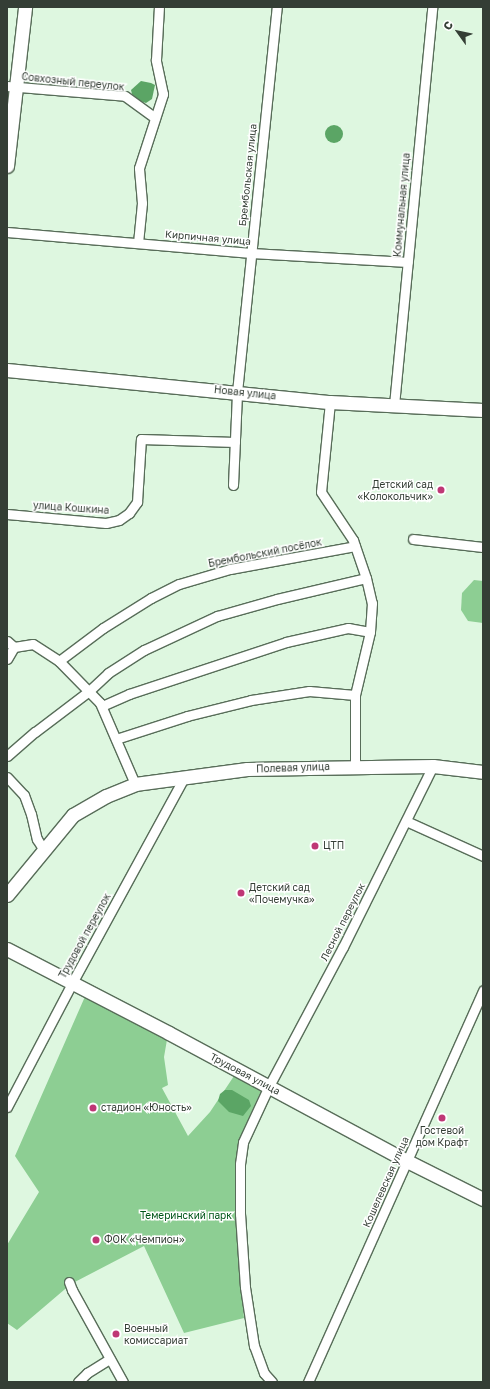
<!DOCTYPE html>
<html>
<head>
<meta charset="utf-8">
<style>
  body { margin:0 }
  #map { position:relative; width:490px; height:1389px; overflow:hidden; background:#def7e0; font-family:"Golos Text",sans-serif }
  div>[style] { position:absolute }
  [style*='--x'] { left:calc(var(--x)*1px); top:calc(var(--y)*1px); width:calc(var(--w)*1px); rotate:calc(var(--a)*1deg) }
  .green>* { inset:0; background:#8dce93 }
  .water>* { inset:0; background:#5ba565 }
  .round { border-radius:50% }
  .roads { filter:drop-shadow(1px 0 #586d59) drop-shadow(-1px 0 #586d59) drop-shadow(0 1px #586d59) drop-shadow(0 -1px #586d59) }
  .street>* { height:9px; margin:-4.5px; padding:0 4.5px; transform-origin:4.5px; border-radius:4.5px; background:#fff }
  .secondary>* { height:13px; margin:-6.5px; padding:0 6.5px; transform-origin:6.5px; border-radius:6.5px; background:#fff }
  .dots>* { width:11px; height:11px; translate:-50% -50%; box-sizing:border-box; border:2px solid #fff; border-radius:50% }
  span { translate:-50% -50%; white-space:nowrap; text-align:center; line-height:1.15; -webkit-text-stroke:3px #fff; paint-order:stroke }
  .street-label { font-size:10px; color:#343e35 }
  .poi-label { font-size:10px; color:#343e35 }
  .right { translate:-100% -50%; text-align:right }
  .left { translate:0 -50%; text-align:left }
  .park-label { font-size:10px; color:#00561a }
  .frame { position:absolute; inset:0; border:8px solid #343e35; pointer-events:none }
  .north { position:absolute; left:438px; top:12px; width:40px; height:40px; -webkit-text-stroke:3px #fff; paint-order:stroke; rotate:303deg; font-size:11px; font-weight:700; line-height:16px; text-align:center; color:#343e35 }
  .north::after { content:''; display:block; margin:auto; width:14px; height:18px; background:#343e35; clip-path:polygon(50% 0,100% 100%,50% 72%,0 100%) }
</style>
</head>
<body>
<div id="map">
  <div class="green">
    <div style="clip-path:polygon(474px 580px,483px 581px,483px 623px,468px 621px,461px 610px,462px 593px)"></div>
    <div style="clip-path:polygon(87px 992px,168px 1034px,164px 1057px,168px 1085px,162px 1088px,188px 1136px,210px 1112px,234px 1076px,261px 1091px,242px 1133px,238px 1149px,238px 1253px,244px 1318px,184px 1333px,144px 1246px,71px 1284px,17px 1330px,7px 1323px,7px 1245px,39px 1192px,15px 1156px)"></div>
  </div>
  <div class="water">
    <div style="clip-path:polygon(141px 81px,151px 83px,155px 85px,152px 99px,146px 103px,140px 101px,132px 94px,131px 90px)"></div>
    <div class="round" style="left:325px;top:125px;width:18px;height:18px"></div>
    <div style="clip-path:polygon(225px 1090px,232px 1090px,249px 1100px,251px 1106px,243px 1116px,229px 1112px,218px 1101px,220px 1094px)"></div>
  </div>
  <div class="roads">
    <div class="street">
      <div style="--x:7;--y:86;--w:118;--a:4.8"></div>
      <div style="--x:125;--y:96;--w:37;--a:36"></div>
      <div style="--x:7;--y:232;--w:245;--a:4.9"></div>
      <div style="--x:251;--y:253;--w:157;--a:3.3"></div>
      <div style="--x:138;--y:243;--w:40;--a:-84.3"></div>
      <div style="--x:142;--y:203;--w:35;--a:-95"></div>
      <div style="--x:139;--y:168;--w:78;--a:-72"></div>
      <div style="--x:163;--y:94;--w:35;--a:-102"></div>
      <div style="--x:156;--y:60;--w:53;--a:-86.8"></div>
      <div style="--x:330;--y:402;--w:90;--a:95.7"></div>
      <div style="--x:321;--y:492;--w:58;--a:56.3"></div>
      <div style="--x:353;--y:540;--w:40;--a:71.1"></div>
      <div style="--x:366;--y:578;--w:26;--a:77"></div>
      <div style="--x:372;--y:603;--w:29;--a:94"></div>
      <div style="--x:370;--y:632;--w:65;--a:103.4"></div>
      <div style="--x:355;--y:695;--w:71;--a:90"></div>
      <div style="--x:394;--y:405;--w:400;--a:-84.5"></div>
      <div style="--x:233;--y:485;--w:93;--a:-87.5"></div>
      <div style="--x:237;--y:392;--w:387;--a:-84.1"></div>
      <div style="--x:7;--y:514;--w:99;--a:5.2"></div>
      <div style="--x:106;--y:523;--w:13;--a:-13"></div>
      <div style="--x:119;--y:520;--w:12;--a:-35"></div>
      <div style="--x:129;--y:513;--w:14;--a:-54"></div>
      <div style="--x:137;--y:502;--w:63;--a:-86.4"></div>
      <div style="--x:141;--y:439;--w:94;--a:1.8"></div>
      <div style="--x:413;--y:539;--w:70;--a:6.5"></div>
      <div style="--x:7;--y:641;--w:9;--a:41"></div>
      <div style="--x:14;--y:647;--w:19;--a:-9"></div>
      <div style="--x:33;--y:644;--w:31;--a:33"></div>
      <div style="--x:59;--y:661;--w:59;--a:45.7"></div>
      <div style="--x:100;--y:703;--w:88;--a:66.6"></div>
      <div style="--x:7;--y:659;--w:14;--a:-60"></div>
      <div style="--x:59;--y:661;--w:55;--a:-36.9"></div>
      <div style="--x:103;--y:628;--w:57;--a:-32"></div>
      <div style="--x:151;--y:598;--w:31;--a:-27"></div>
      <div style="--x:179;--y:584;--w:53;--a:-16.4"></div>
      <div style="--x:230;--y:569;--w:127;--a:-10.4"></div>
      <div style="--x:102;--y:706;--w:30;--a:-24"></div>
      <div style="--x:129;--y:694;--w:165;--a:-18.3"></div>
      <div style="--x:286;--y:642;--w:64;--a:-12.7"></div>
      <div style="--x:348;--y:628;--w:22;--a:10"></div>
      <div style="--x:116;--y:739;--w:75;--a:-17.9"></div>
      <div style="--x:187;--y:716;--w:66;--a:-14"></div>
      <div style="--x:251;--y:700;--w:59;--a:-8.8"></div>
      <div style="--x:309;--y:691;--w:46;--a:5"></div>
      <div style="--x:7;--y:756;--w:37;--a:-41"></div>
      <div style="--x:35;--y:732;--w:68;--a:-37.2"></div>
      <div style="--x:89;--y:691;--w:26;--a:-43"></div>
      <div style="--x:108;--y:673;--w:43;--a:-32.6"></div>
      <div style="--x:144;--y:650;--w:81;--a:-25"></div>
      <div style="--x:217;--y:616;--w:62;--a:-15.8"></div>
      <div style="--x:277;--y:599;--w:91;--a:-13.3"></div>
      <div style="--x:7;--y:777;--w:25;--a:47"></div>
      <div style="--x:24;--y:795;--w:20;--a:70"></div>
      <div style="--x:31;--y:814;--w:26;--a:77"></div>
      <div style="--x:37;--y:839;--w:13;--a:58"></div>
      <div style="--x:406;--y:821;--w:85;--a:24.4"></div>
      <div style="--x:7;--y:1107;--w:140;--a:-62.3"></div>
      <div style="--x:72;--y:983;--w:234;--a:-61.4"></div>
      <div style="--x:69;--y:1282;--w:9;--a:69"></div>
      <div style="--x:72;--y:1290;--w:105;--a:61"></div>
      <div style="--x:78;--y:1382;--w:13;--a:-45"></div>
      <div style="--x:87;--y:1373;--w:26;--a:-32"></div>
      <div style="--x:272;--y:1382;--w:12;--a:-132"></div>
      <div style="--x:264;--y:1373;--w:29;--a:-110"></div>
      <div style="--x:254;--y:1346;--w:60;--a:-98.7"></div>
      <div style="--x:245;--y:1287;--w:73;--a:-93.9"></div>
      <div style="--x:240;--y:1214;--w:50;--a:-90"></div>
      <div style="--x:240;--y:1164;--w:22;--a:-82"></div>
      <div style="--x:243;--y:1142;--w:62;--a:-65.1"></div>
      <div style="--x:269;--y:1086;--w:157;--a:-62"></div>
      <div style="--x:343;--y:947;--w:202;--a:-63.6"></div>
      <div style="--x:308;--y:1382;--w:429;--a:-65.9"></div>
    </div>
    <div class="secondary">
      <div style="--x:7;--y:166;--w:160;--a:-83.5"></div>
      <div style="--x:7;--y:370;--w:325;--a:5.7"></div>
      <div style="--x:330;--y:402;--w:153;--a:3"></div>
      <div style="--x:7;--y:895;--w:104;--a:-50.5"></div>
      <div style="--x:73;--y:815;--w:38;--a:-30"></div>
      <div style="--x:106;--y:796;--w:31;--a:-22"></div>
      <div style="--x:135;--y:784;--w:113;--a:-7.6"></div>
      <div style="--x:247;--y:769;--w:186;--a:-0.9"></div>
      <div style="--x:433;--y:766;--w:50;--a:6.8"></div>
      <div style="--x:7;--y:949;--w:182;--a:27.4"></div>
      <div style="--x:169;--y:1033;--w:270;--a:28.3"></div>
      <div style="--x:407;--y:1161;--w:85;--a:26.6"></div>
    </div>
  </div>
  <div class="dots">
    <div style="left:441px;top:490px;background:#bf3775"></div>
    <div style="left:315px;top:846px;background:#bf3775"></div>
    <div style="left:241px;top:893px;background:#bf3775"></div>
    <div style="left:93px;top:1108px;background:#bf3775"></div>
    <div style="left:442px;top:1118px;background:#bf3775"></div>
    <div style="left:96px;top:1240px;background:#bf3775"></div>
    <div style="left:116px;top:1334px;background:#bf3775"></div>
  </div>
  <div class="street-label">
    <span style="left:73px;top:82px;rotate:6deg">Совхозный переулок</span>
    <span style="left:248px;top:175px;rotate:-84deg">Брембольская улица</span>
    <span style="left:402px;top:205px;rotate:-85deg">Коммунальная улица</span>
    <span style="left:208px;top:238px;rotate:5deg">Кирпичная улица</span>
    <span style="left:245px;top:393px;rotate:6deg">Новая улица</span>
    <span style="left:71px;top:508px;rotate:4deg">улица Кошкина</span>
    <span style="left:265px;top:553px;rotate:-11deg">Брембольский посёлок</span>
    <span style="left:293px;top:768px;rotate:-2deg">Полевая улица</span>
    <span style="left:343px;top:922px;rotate:-63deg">Лесной переулок</span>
    <span style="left:85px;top:936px;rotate:-61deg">Трудовой переулок</span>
    <span style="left:245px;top:1074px;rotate:28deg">Трудовая улица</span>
    <span style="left:386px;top:1182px;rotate:-66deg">Кошелевская улица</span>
  </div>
  <div class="poi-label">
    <span class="right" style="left:433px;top:490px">Детский сад<br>«Колокольчик»</span>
    <span class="left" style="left:323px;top:846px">ЦТП</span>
    <span class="left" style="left:249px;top:893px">Детский сад<br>«Почемучка»</span>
    <span class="left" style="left:101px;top:1108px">стадион «Юность»</span>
    <span style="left:442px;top:1136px">Гостевой<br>дом Крафт</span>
    <span class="left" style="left:104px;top:1240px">ФОК «Чемпион»</span>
    <span class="left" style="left:124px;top:1334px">Военный<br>комиссариат</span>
  </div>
  <div class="park-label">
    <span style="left:186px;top:1216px">Темеринский парк</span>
  </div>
  <div class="frame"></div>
  <div class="north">С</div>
</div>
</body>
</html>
